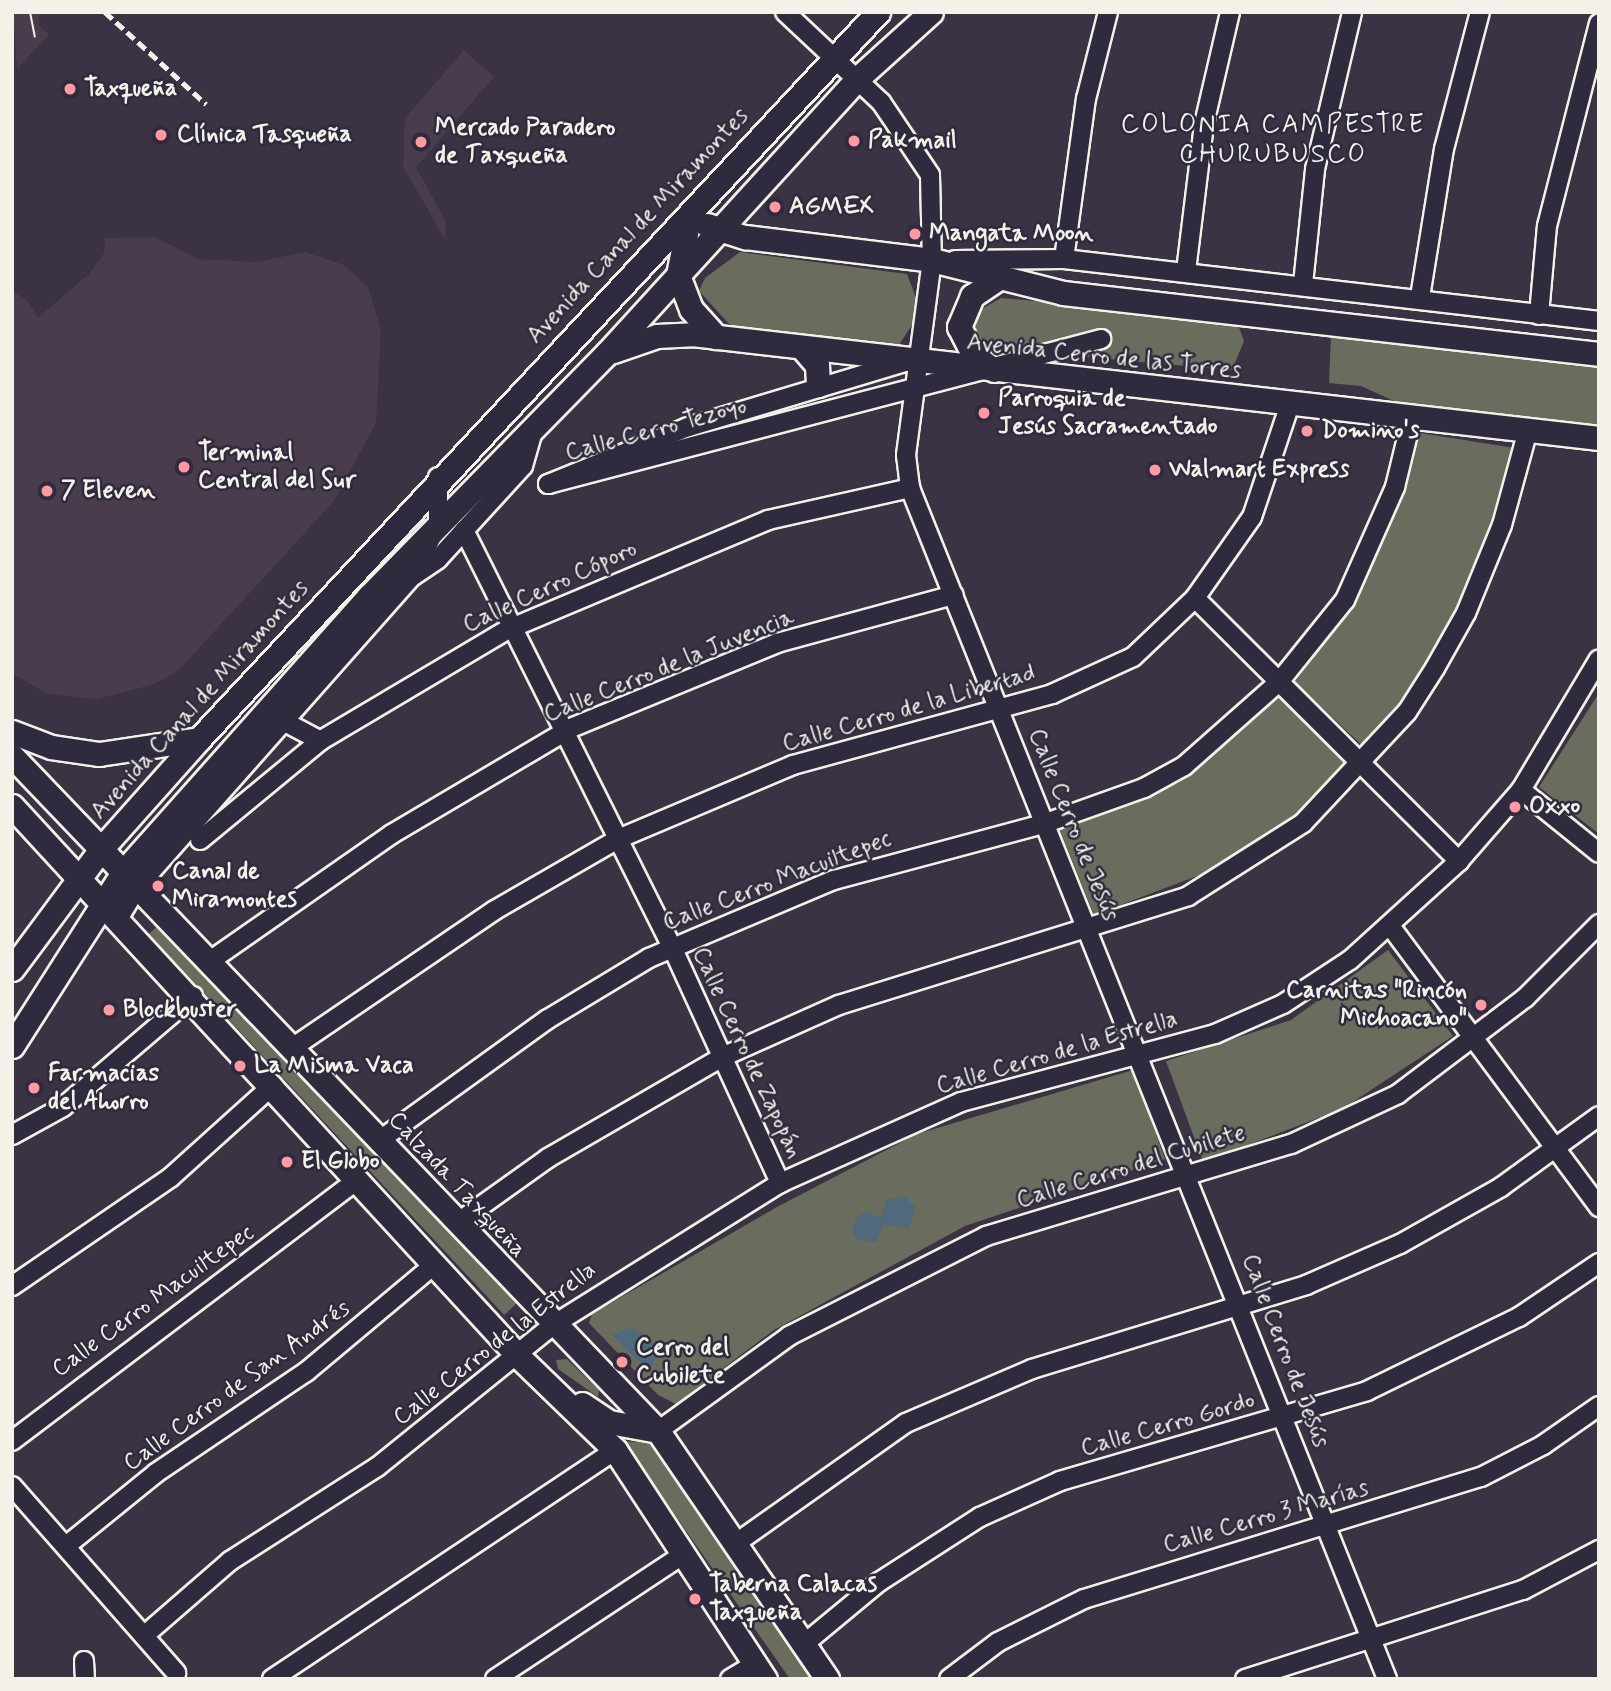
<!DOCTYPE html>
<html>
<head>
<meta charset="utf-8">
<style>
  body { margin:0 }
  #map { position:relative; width:1611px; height:1691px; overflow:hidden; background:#3b3244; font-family:Mynerve,sans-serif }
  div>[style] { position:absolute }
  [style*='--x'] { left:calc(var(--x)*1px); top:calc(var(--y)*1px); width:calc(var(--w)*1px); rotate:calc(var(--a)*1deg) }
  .built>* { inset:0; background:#493c4c }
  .green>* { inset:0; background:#6a6c5e; transform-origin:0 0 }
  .water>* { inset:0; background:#51697c }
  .roads { filter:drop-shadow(2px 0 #f4f1e8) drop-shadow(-2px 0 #f4f1e8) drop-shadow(0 2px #f4f1e8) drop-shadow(0 -2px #f4f1e8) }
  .minor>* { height:18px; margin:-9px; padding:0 9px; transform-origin:9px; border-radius:9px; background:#2f2a3d }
  .major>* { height:23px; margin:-11.5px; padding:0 11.5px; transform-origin:11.5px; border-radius:11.5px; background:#2f2a3d }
  .tram>* { height:2px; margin:-1px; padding:0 1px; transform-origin:1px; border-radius:1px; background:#f4f1e8 }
  .rail>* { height:4.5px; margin-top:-2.25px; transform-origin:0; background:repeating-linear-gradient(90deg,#f4f1e8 0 10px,transparent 0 15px) }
  .dots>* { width:19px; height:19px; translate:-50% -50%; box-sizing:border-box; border:4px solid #2f2a3d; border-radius:50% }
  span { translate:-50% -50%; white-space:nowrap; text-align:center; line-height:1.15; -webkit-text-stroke:5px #2f2a3d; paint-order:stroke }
  .poi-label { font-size:24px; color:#f4f1e8; font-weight:700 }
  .left { translate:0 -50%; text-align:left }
  .right { translate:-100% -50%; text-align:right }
  .street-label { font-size:24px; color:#f4f1e8 }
  .neighbourhood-label { font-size:26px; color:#f4f1e8; letter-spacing:2px }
  .frame { position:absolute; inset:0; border:14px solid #f4f1e8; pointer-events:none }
</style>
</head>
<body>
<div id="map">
  <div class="built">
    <div style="clip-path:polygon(13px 12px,39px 12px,39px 26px,49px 35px,17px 69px)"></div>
    <div style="clip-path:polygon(464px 50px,494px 77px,416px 167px,446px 222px,445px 240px,403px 166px,405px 118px)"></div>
    <div style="clip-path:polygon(155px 237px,198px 259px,257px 262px,305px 252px,344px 265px,368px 287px,381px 330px,376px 423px,334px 501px,179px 670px,155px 684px,97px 699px,48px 694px,12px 673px,12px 291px,27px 300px,38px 318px,89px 274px,104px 253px,105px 238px)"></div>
  </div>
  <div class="green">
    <div style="clip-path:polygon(740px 252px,907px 274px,921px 311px,897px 348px,731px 326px,699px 291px,705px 278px)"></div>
    <div style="clip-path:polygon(1001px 298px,1236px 319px,1244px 341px,1232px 370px,996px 349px,977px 334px,973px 314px)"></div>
    <div style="clip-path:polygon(1331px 336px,1599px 368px,1599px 433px,1416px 411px,1361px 386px,1329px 383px)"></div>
    <div style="clip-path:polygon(1420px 433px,1521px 449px,1469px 614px,1370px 753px,1295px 682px,1354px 604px,1404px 490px)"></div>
    <div style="clip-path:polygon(1599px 693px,1599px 834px,1539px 787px)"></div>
    <div style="clip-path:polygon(1279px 697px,1351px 768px,1242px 859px,1094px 915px,1057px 823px,1120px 807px,1180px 782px)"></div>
    <div style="left:165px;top:919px;width:521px;height:22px;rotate:47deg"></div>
    <div style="clip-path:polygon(1388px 950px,1453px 1036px,1342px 1109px,1203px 1162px,1166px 1061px,1291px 1020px)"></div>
    <div style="clip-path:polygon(1133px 1070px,1165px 1159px,965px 1226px,774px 1330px,676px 1404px,658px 1395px,589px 1323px,592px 1314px,777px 1207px,917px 1134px)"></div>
    <div style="clip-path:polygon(567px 1359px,599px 1390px,598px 1397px,558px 1369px,556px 1360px)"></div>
    <div style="clip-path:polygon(623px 1441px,655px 1443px,814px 1679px,790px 1679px)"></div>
  </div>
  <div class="water">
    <div style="clip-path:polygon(904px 1196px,916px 1208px,909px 1228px,884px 1224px,876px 1242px,857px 1240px,852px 1230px,857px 1216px,867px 1212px,881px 1218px,886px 1200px)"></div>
    <div style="clip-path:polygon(630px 1328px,648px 1336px,658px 1352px,650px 1372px,612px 1335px)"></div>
  </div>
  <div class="roads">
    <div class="minor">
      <div style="--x:785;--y:12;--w:132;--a:43.2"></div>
      <div style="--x:881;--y:102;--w:88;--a:56.1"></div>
      <div style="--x:930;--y:175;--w:85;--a:88.7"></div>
      <div style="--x:932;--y:260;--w:197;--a:97.6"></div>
      <div style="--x:906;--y:455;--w:33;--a:83"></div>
      <div style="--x:910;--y:488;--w:1283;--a:68.17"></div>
      <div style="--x:1064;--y:259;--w:162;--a:-82.2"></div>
      <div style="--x:1086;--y:99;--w:90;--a:-75.8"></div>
      <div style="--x:955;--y:260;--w:109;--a:-0.5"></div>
      <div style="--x:1064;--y:259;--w:539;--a:6.61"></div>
      <div style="--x:1186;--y:271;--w:148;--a:-83"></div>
      <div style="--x:1204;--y:124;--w:115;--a:-76.9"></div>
      <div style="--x:1303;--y:284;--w:116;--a:-84"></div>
      <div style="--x:1315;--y:169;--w:161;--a:-76.7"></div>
      <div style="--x:1420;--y:297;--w:150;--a:-80.8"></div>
      <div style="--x:1444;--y:149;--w:142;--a:-75.3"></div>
      <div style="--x:1539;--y:315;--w:89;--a:-84.9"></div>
      <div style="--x:1547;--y:226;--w:209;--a:-75.6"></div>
      <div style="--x:905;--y:362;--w:227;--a:163.3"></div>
      <div style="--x:688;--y:427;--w:151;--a:157.8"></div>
      <div style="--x:548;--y:484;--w:572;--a:-14.69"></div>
      <div style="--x:464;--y:530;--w:466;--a:63.5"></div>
      <div style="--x:672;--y:947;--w:260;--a:65.4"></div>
      <div style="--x:413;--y:576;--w:30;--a:-34"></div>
      <div style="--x:438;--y:559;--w:126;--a:-47.6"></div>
      <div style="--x:523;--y:466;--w:40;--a:-74"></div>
      <div style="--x:1195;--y:598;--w:373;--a:44.9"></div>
      <div style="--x:285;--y:722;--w:40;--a:28"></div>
      <div style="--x:1521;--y:790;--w:100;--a:38.9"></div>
      <div style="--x:200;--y:840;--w:156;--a:-39.5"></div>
      <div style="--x:320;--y:741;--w:220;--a:-30.7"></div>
      <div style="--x:509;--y:629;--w:281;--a:-22.8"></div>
      <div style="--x:768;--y:520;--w:146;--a:-12.7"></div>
      <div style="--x:120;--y:916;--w:35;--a:-59"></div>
      <div style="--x:138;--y:886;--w:412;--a:-48.5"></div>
      <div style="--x:411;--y:577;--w:59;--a:-62.6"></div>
      <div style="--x:438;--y:525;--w:48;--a:-90"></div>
      <div style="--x:1391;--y:927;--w:349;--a:53.4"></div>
      <div style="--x:210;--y:961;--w:222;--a:-34.9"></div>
      <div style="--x:392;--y:834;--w:208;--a:-30.6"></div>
      <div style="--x:571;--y:728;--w:223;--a:-22.4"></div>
      <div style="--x:777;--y:643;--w:183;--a:-15.2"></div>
      <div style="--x:292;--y:1048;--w:245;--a:-34.2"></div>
      <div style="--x:495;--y:910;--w:142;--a:-30"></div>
      <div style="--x:618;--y:839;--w:190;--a:-22.9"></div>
      <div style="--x:793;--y:765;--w:269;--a:-15.3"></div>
      <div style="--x:1052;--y:694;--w:89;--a:-24.6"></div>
      <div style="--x:1133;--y:657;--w:86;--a:-43.6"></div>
      <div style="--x:1195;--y:598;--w:99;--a:-54.9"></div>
      <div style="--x:1252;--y:517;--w:119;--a:-71.4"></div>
      <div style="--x:12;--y:1135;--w:58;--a:-28.8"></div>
      <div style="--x:63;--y:1107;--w:171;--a:-40.5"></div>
      <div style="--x:380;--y:1140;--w:207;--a:-35.8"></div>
      <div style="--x:548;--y:1019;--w:118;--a:-31.1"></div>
      <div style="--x:649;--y:958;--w:201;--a:-22.9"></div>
      <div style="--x:834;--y:880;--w:220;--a:-15"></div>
      <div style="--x:1046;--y:823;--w:104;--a:-19.7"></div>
      <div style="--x:1144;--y:788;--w:46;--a:-28.8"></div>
      <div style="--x:1184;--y:766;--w:127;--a:-41.5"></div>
      <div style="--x:1279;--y:682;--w:105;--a:-51.2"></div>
      <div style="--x:1345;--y:600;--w:124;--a:-66.1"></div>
      <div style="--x:1395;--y:487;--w:72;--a:-76.3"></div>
      <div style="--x:457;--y:1223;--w:112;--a:-35.5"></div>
      <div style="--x:548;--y:1158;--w:201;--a:-30.1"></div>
      <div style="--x:722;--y:1057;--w:128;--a:-24"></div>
      <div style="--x:839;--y:1005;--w:366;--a:-17.3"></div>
      <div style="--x:1188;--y:896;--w:136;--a:-32.4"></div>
      <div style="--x:1303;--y:823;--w:152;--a:-46.9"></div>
      <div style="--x:1407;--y:712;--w:52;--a:-57.5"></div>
      <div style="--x:1435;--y:668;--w:63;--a:-60.6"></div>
      <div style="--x:1466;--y:613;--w:95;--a:-67.8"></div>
      <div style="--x:1502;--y:525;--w:98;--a:-74.7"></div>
      <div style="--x:12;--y:1286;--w:193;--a:-34.4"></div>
      <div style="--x:171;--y:1177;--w:137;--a:-42"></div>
      <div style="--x:658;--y:1431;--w:162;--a:-35.9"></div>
      <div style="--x:789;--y:1336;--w:221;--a:-26.9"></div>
      <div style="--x:986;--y:1236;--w:319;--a:-16.8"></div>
      <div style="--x:1291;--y:1144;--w:118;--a:-25"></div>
      <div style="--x:1398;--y:1094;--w:159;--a:-37.1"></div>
      <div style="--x:1525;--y:998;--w:105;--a:-45"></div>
      <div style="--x:12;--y:1441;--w:434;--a:-37.1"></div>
      <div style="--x:12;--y:1486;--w:249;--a:48.7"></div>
      <div style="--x:735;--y:1544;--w:209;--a:-35.3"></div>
      <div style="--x:906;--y:1423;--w:137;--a:-23.2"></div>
      <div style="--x:1032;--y:1369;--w:287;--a:-17"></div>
      <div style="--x:1306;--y:1285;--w:103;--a:-23.6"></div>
      <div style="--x:1400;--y:1244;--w:116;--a:-29.4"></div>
      <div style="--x:1501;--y:1187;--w:121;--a:-35.9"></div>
      <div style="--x:66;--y:1546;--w:116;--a:-39"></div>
      <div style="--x:156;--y:1473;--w:181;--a:-34"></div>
      <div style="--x:306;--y:1372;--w:168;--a:-39.9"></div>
      <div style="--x:146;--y:1634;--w:111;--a:-41"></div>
      <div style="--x:230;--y:1561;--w:174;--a:-32.6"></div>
      <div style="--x:377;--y:1467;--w:226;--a:-38.9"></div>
      <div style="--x:553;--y:1325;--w:268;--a:-32"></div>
      <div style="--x:780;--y:1183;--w:198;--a:-24.1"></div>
      <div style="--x:961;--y:1102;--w:263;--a:-15"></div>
      <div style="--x:1215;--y:1034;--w:74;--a:-23.8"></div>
      <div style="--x:1283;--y:1004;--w:80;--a:-33.3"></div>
      <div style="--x:1350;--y:960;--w:147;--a:-42.2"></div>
      <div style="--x:1459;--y:861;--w:94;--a:-48.9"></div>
      <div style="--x:1521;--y:790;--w:152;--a:-59.2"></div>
      <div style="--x:804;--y:1644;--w:97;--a:-39.6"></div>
      <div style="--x:879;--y:1582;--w:120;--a:-32.8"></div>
      <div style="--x:980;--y:1517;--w:88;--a:-24.2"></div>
      <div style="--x:1060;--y:1481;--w:320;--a:-16.3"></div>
      <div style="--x:1367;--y:1391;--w:169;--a:-26"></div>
      <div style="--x:1519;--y:1317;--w:97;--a:-34"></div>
      <div style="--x:84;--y:1661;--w:18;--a:87"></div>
      <div style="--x:272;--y:1679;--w:412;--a:-33.7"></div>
      <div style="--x:495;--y:1679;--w:227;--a:-33.5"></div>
      <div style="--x:730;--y:1679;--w:29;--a:-31"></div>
      <div style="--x:949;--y:1679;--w:61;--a:-37.1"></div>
      <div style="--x:998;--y:1642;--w:96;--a:-26.6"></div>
      <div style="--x:1084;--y:1599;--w:415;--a:-17.1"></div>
      <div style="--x:1481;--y:1477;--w:70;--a:-27.3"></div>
      <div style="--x:1543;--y:1445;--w:68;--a:-34.9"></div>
      <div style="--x:1245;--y:1679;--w:292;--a:-17.8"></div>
      <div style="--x:1523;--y:1590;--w:86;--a:-27.8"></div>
    </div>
    <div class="major">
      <div style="--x:689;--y:218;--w:58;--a:100.9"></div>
      <div style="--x:678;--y:275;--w:36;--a:69"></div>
      <div style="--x:691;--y:309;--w:38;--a:48"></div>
      <div style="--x:707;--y:225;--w:40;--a:18"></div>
      <div style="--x:745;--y:237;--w:188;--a:7"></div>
      <div style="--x:932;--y:260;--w:135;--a:14.1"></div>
      <div style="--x:1063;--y:293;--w:539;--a:6.49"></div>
      <div style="--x:804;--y:350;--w:20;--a:49"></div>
      <div style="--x:817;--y:365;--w:20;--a:87"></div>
      <div style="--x:613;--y:351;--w:46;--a:-18.8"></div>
      <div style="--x:657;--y:336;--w:35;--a:-3"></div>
      <div style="--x:692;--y:334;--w:913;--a:6.54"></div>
      <div style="--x:994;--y:370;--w:24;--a:-145"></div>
      <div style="--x:974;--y:356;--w:33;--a:-117"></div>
      <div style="--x:959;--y:327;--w:34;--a:-67"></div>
      <div style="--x:972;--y:296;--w:34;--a:-34"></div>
      <div style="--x:12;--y:732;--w:42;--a:21"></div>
      <div style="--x:51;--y:747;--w:49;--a:8.3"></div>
      <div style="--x:99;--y:754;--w:101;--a:-8.5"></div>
      <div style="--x:12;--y:756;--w:934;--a:46.26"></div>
      <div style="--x:658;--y:1431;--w:300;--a:55.7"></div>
      <div style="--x:12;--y:806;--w:749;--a:47.38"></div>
      <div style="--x:519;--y:1357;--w:134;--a:44.1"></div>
      <div style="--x:615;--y:1450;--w:274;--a:56.8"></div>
      <div style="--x:12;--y:969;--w:149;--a:-53.4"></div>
      <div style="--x:101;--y:849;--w:147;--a:-48.3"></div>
      <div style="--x:199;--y:739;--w:995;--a:-46.96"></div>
      <div style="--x:12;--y:1046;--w:208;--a:-57.4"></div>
      <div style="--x:124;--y:871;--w:368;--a:-48.3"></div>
      <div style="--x:369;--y:596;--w:340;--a:-45.6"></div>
      <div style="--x:607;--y:353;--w:372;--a:-47.6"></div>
      <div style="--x:858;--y:78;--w:98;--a:-42.1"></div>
      <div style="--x:582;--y:1404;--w:32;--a:34"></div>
      <div style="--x:609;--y:1422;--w:50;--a:10.4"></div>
    </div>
  </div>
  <div class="tram">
    <div style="--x:30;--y:12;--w:25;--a:79"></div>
  </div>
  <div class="rail">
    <div style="--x:105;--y:12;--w:137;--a:42.3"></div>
  </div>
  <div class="dots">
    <div style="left:70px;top:89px;background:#ff9aa2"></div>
    <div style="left:161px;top:135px;background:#ff9aa2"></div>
    <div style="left:854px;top:141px;background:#ff9aa2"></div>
    <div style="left:421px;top:142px;background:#ff9aa2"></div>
    <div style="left:775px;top:207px;background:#ff9aa2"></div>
    <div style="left:915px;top:234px;background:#ff9aa2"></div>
    <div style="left:984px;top:413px;background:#ff9aa2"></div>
    <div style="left:1307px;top:431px;background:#ff9aa2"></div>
    <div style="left:184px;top:467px;background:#ff9aa2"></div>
    <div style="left:1155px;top:470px;background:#ff9aa2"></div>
    <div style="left:47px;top:491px;background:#ff9aa2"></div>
    <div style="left:1515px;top:807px;background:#ff9aa2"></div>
    <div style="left:158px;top:886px;background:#ff9aa2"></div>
    <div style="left:1481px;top:1005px;background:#ff9aa2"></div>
    <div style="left:109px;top:1010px;background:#ff9aa2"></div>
    <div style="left:240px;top:1066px;background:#ff9aa2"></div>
    <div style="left:34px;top:1088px;background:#ff9aa2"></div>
    <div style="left:287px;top:1162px;background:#ff9aa2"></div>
    <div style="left:622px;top:1362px;background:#ff9aa2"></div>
    <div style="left:695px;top:1599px;background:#ff9aa2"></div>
  </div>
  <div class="poi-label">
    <span class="left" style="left:84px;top:89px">Taxqueña</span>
    <span class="left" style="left:435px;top:142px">Mercado Paradero<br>de Taxqueña</span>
    <span class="left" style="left:177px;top:135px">Clínica Tasqueña</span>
    <span class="left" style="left:868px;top:141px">Pakmail</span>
    <span class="left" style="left:789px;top:207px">AGMEX</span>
    <span class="left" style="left:929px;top:234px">Mangata Moon</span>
    <span class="left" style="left:998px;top:413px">Parroquia de<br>Jesús Sacramentado</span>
    <span class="left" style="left:1321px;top:431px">Domino's</span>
    <span class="left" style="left:198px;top:467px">Terminal<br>Central del Sur</span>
    <span class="left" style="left:1169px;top:470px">Walmart Express</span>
    <span class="left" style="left:61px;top:491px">7 Eleven</span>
    <span class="left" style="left:1529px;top:807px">Oxxo</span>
    <span class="left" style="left:172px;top:886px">Canal de<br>Miramontes</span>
    <span class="right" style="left:1467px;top:1005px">Carnitas "Rincón<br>Michoacano"</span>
    <span class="left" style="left:123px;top:1010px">Blockbuster</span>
    <span class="left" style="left:254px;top:1066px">La Misma Vaca</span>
    <span class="left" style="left:48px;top:1088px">Farmacias<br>del Ahorro</span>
    <span class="left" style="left:301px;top:1162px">El Globo</span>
    <span class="left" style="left:636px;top:1362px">Cerro del<br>Cubilete</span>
    <span class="left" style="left:709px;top:1599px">Taberna Calacas<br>Taxqueña</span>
  </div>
  <div class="street-label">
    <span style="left:638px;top:226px;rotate:-47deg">Avenida Canal de Miramontes</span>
    <span style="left:1104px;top:357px;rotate:6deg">Avenida Cerro de las Torres</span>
    <span style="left:656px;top:430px;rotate:-15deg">Calle Cerro Tezoyo</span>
    <span style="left:550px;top:587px;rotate:-25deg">Calle Cerro Cóporo</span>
    <span style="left:669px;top:666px;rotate:-22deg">Calle Cerro de la Juvencia</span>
    <span style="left:200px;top:700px;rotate:-48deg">Avenida Canal de Miramontes</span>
    <span style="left:909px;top:709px;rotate:-16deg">Calle Cerro de la Libertad</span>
    <span style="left:1073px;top:825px;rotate:68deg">Calle Cerro de Jesús</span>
    <span style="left:777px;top:881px;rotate:-21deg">Calle Cerro Macuiltepec</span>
    <span style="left:747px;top:1053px;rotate:65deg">Calle Cerro de Zapopán</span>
    <span style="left:1057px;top:1053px;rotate:-16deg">Calle Cerro de la Estrella</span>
    <span style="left:1131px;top:1167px;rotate:-17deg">Calle Cerro del Cubilete</span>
    <span style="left:457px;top:1185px;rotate:47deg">Calzada Taxqueña</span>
    <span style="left:153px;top:1301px;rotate:-36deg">Calle Cerro Macuiltepec</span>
    <span style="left:495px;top:1344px;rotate:-38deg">Calle Cerro de la Estrella</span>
    <span style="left:1285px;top:1351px;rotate:69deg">Calle Cerro de Jesús</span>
    <span style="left:237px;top:1386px;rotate:-36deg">Calle Cerro de San Andrés</span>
    <span style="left:1168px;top:1425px;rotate:-16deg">Calle Cerro Gordo</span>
    <span style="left:1266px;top:1517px;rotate:-16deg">Calle Cerro 3 Marías</span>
  </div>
  <div class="neighbourhood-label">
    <span style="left:1273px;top:141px">COLONIA CAMPESTRE<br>CHURUBUSCO</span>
  </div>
  <div class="frame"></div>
</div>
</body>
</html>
